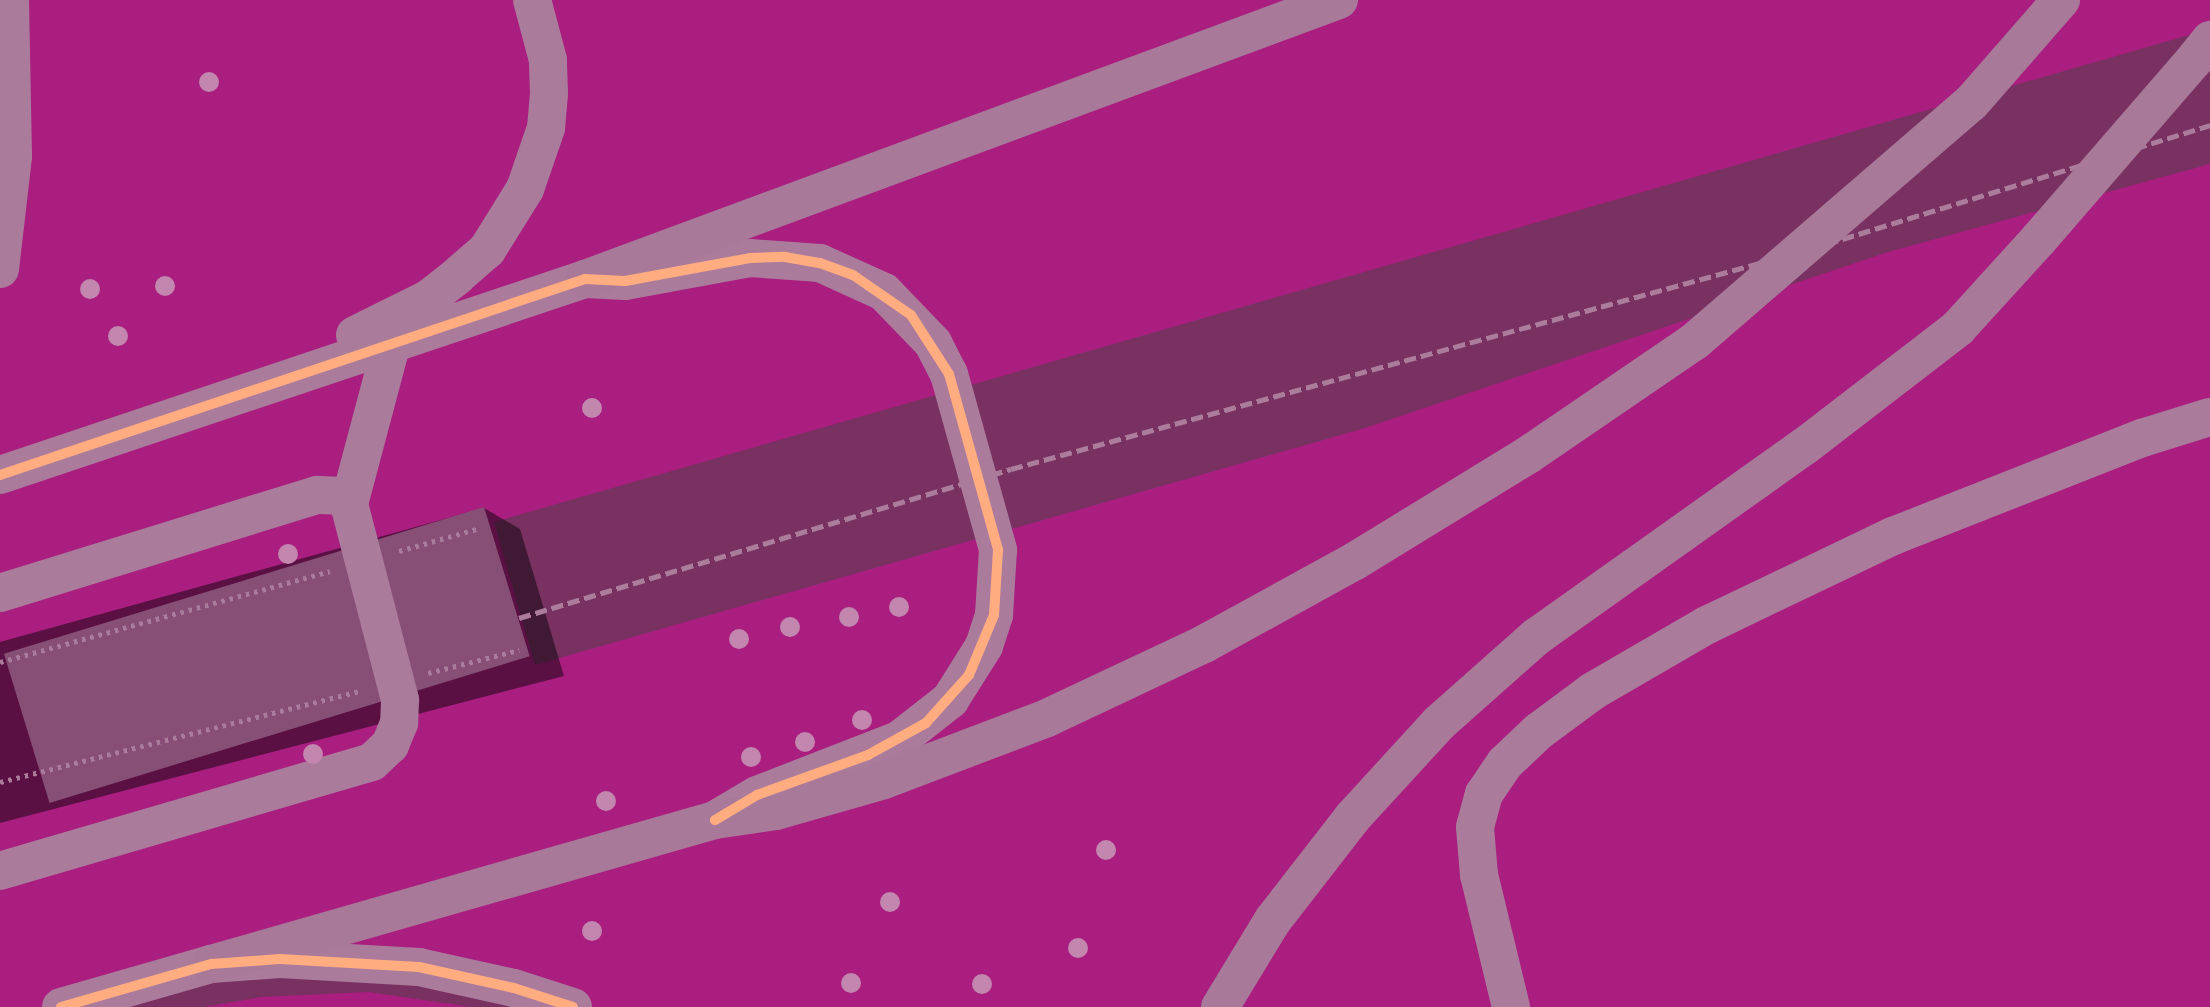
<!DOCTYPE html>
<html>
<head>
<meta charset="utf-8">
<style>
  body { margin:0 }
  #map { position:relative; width:2210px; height:1007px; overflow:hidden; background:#793162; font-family:Commissioner,sans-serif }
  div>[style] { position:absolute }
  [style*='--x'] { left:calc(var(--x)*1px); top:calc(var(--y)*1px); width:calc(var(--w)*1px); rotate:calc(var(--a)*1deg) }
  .green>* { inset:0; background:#a91e7f }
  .shadow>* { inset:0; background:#0007 }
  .building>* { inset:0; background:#884f76; transform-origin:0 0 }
  .path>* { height:4.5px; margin-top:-2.25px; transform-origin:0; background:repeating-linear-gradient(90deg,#ab7b9c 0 3.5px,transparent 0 8.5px) }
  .minor>* { height:38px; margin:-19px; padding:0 19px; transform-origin:19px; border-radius:19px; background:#ab7b9c }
  .major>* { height:38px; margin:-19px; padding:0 19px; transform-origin:19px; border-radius:19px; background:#a9799a }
  .rail>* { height:5px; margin-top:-2.5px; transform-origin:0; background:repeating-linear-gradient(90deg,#ab7c9c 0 12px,transparent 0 17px) }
  .minor-bridge>* { height:38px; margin:-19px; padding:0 19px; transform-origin:19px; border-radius:19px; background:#ab7b9c }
  .major-bridge>* { height:38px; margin:-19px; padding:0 19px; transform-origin:19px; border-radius:19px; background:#a9799a }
  .cycleway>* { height:10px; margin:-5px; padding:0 5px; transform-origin:5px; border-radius:5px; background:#ffac80 }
  .trees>* { width:20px; height:20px; margin:-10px; border-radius:50%; background:#c286af }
  span { translate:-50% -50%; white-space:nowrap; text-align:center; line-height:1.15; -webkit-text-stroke:6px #97136d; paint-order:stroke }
</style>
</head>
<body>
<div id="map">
  <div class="green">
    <div style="clip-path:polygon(0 0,2210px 0,2210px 29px,494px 522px,535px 665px,1365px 428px,1888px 252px,2210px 164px,2210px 1007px,576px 1007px,308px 961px,90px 1007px,0 1007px)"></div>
    <div style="clip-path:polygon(368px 992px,472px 1007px,204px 1007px,261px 997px)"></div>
  </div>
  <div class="shadow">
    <div style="clip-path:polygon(484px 508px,520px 529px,564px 676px,0 823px,0 642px)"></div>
  </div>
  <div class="building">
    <div style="left:484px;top:507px;width:156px;height:502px;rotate:73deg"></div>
  </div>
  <div class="path">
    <div style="--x:399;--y:551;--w:81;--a:-15.8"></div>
    <div style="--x:0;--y:662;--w:342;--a:-15.4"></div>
    <div style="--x:428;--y:673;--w:94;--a:-14.2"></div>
    <div style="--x:0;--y:782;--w:370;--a:-14.2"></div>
  </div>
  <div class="minor">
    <div style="--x:0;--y:269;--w:114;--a:-83.4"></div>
    <div style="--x:13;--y:156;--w:156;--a:-91.1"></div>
    <div style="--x:355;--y:335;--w:81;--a:-26.3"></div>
    <div style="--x:428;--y:299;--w:37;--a:-38"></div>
    <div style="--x:457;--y:276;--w:40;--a:-41"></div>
    <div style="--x:487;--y:250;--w:72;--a:-58.1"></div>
    <div style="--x:525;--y:189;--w:65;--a:-71"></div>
    <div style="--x:546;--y:128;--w:35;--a:-85"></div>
    <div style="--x:549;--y:93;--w:33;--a:-92"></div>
    <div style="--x:548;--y:60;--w:62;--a:-104.9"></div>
    <div style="--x:0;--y:475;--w:617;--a:-18.52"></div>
    <div style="--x:585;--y:279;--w:40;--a:2.9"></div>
    <div style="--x:625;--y:281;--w:127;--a:-10.4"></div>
    <div style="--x:750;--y:258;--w:70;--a:4.1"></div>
    <div style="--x:820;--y:263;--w:70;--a:24.4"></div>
    <div style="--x:884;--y:292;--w:71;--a:46.1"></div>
    <div style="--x:933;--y:343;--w:35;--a:63"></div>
    <div style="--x:349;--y:504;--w:163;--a:-75.1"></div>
    <div style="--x:0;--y:593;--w:332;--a:-17.2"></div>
    <div style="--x:317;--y:495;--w:23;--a:2"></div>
    <div style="--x:340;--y:496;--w:12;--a:42"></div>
    <div style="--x:349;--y:504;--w:203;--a:75.4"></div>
    <div style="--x:400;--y:700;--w:23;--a:92"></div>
    <div style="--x:399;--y:723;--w:24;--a:112"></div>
    <div style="--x:390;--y:745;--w:25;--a:137"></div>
    <div style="--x:372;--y:762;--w:388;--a:163.7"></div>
    <div style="--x:718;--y:818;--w:45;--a:-30.5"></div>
    <div style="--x:757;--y:795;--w:152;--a:-21.2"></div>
    <div style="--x:899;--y:740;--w:65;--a:-38.1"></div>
    <div style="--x:950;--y:700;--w:64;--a:-57.8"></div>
    <div style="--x:984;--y:646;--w:33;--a:-72"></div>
    <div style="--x:994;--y:615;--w:65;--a:-86.5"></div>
    <div style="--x:61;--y:1007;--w:156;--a:-16"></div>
    <div style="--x:211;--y:964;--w:69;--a:-4.1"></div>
    <div style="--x:280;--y:959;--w:139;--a:3.3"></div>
    <div style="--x:419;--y:967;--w:97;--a:12.5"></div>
    <div style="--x:514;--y:988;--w:62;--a:17.9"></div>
    <div style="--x:1511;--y:1007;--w:136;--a:-103.6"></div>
    <div style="--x:1479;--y:875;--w:48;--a:-94.8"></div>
    <div style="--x:1475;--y:827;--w:34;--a:-75"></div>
    <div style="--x:1484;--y:794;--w:37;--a:-56"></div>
    <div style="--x:1505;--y:763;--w:47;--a:-43.3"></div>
    <div style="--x:1539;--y:731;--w:67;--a:-36.5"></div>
    <div style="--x:1593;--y:691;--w:132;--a:-30.1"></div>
    <div style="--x:1707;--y:625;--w:206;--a:-25.6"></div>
    <div style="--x:1893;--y:536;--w:268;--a:-21.5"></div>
    <div style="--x:2142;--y:438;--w:71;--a:-17.2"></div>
  </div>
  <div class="major">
    <div style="--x:2194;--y:60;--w:26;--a:-51"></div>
    <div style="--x:1971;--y:103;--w:137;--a:-48.9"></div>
    <div style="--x:585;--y:279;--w:804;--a:-20.31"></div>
    <div style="--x:211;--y:964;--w:524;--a:-15.95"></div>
    <div style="--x:715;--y:820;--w:62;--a:-8.4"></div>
    <div style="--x:776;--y:811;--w:112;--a:-16"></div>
    <div style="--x:884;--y:780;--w:174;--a:-20.8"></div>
    <div style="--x:1047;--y:718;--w:174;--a:-25.2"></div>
    <div style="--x:1204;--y:644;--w:172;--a:-28.8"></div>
    <div style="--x:1355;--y:561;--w:203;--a:-31.5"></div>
    <div style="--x:1528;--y:455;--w:202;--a:-34.3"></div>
    <div style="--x:1220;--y:1007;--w:102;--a:-58.7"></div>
    <div style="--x:1273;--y:920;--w:129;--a:-52.2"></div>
    <div style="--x:1352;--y:818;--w:129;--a:-47.5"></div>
    <div style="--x:1439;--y:723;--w:130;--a:-41.6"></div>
    <div style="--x:1536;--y:637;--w:330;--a:-35.4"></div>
    <div style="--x:1805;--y:446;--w:193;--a:-37.6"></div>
    <div style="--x:1958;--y:328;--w:120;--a:-47.7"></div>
  </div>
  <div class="rail">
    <div style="--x:519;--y:618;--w:514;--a:-16.85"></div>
    <div style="--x:1011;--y:469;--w:829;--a:-15.39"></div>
    <div style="--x:1810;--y:249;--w:419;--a:-17.2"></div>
  </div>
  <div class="minor-bridge">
    <div style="--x:949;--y:374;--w:183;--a:74.4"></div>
  </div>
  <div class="major-bridge">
    <div style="--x:2039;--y:239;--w:237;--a:-49.1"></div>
    <div style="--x:1695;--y:341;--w:364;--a:-40.8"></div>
  </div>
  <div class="cycleway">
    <div style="--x:0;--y:475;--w:617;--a:-18.52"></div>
    <div style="--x:585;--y:279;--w:40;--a:2.9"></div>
    <div style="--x:625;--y:281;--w:127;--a:-10.4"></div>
    <div style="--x:750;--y:258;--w:35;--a:-2"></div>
    <div style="--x:785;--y:257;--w:36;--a:10"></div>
    <div style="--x:820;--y:263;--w:35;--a:20"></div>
    <div style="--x:853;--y:275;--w:70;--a:34.6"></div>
    <div style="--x:911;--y:315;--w:70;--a:57.2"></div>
    <div style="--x:949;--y:374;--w:183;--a:74.4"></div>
    <div style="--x:998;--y:550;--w:65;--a:93.5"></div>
    <div style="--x:994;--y:615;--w:65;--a:112.6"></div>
    <div style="--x:969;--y:675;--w:64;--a:131.9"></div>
    <div style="--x:926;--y:723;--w:66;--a:151.1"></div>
    <div style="--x:868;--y:755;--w:118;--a:160.2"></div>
    <div style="--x:757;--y:795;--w:49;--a:149.2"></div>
    <div style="--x:61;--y:1007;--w:156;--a:-16"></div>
    <div style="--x:211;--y:964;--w:69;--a:-4.1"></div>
    <div style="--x:280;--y:959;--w:139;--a:3.3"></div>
    <div style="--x:419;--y:967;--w:97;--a:12.5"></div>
    <div style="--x:514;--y:988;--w:62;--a:17.9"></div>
  </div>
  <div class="trees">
    <div style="left:209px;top:82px"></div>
    <div style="left:165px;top:286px"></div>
    <div style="left:90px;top:289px"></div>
    <div style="left:118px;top:336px"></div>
    <div style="left:592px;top:408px"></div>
    <div style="left:288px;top:554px"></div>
    <div style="left:899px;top:607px"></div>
    <div style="left:849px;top:617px"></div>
    <div style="left:790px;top:627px"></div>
    <div style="left:739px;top:639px"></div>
    <div style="left:862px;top:720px"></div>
    <div style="left:805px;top:742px"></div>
    <div style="left:313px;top:754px"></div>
    <div style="left:751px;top:757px"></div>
    <div style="left:606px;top:801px"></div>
    <div style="left:1106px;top:850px"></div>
    <div style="left:890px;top:902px"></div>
    <div style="left:592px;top:931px"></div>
    <div style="left:1078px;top:948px"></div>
    <div style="left:851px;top:983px"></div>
    <div style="left:982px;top:984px"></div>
  </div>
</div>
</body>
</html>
